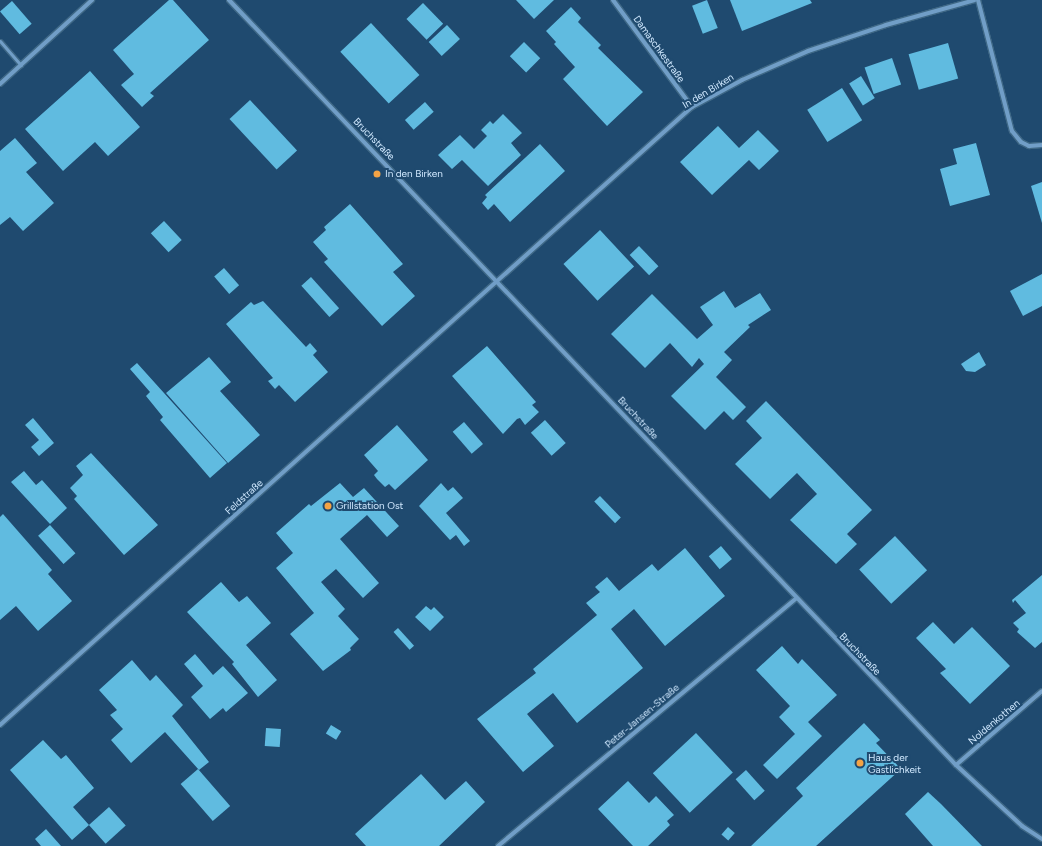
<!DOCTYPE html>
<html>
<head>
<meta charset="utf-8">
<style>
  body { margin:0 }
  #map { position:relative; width:1042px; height:846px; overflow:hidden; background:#1f4a6f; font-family:Figtree,sans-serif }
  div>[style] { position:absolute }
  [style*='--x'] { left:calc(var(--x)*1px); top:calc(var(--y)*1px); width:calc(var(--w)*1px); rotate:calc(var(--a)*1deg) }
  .building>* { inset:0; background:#60bbe0; transform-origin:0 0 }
  .roads { filter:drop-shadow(1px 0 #3f6886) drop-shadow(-1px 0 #3f6886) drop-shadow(0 1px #3f6886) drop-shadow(0 -1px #3f6886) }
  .lane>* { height:3px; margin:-1.5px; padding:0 1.5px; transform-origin:1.5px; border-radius:1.5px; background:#719ec7 }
  .street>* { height:4px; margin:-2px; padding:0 2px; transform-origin:2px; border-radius:2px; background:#719ec7 }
  .dots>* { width:11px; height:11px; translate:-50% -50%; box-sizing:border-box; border:2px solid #1f4a6f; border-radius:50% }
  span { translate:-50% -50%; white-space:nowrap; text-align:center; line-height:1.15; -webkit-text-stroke:4px #1f4a6f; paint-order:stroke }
  .street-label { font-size:10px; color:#d1e9ff }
  .poi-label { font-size:10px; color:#d1e9ff }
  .left { translate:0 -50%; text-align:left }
</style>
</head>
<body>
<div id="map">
  <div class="building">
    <div style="clip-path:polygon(169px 0,173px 0,209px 40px,150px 93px,154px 96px,142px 107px,121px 85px,134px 74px,113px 50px)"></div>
    <div style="clip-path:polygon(516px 0,554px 0,534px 19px)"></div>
    <div style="left:707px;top:0;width:30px;height:16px;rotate:69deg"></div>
    <div style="clip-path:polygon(730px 0,810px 0,812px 3px,742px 31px)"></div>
    <div style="left:12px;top:1px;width:30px;height:16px;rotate:49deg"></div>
    <div style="left:423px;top:3px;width:29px;height:23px;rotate:46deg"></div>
    <div style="clip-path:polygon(571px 7px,581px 18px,578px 22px,601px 45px,598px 48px,643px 92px,607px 126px,563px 79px,575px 67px,554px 44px,556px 42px,546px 31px)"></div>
    <div style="left:371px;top:23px;width:71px;height:42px;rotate:47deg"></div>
    <div style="left:447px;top:25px;width:19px;height:25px;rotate:47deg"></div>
    <div style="left:524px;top:42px;width:23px;height:20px;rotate:45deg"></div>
    <div style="left:948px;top:43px;width:37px;height:41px;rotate:74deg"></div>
    <div style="left:892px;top:58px;width:28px;height:29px;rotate:71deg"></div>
    <div style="clip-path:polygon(90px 71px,140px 127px,108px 156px,95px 142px,63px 171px,25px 129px)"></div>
    <div style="left:861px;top:76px;width:26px;height:14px;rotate:58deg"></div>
    <div style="left:842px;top:88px;width:38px;height:41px;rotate:58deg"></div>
    <div style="left:250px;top:100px;width:69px;height:28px;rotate:47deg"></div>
    <div style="left:425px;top:102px;width:13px;height:27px;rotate:48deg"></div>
    <div style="clip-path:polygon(503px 114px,522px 133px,511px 143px,521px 155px,488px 186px,462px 160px,452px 169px,438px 155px,460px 135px,474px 149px,487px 136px,481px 130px,490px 121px,493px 124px)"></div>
    <div style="clip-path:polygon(718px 126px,739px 148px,758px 130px,779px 151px,759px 170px,749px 160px,712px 195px,680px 162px)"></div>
    <div style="clip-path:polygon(15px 138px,37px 163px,26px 172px,54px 203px,23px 231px,10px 217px,0 225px,0 151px)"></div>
    <div style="clip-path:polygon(976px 143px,990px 195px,950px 206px,940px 169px,957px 164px,953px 149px)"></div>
    <div style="clip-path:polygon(540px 144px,565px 171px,510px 222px,494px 204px,488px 210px,482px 203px,487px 197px,485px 195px)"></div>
    <div style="clip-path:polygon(1042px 182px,1042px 223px,1031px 186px)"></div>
    <div style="clip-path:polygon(350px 204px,403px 264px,393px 272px,415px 296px,382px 326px,324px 262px,328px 259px,313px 242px,326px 230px,324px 227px)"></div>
    <div style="left:164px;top:221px;width:26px;height:18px;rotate:47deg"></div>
    <div style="left:600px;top:230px;width:50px;height:50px;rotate:47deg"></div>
    <div style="left:639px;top:246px;width:28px;height:13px;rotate:46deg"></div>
    <div style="left:224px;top:268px;width:23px;height:13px;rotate:49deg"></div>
    <div style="clip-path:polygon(1042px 274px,1042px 306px,1023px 316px,1010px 291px)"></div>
    <div style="left:311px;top:277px;width:42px;height:13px;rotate:48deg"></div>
    <div style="clip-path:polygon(724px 291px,735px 308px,760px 293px,771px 310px,748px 325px,750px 327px,724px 352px,732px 360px,716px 377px,746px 407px,733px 420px,724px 411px,705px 430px,671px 396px,704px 364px,699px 358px,692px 367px,670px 343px,645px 368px,611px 334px,652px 294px,697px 339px,713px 325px,700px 307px)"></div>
    <div style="clip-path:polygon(263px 301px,306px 347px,310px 343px,317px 351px,313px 355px,328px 372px,295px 402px,279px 385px,275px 389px,268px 381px,273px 378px,226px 324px,251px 302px,254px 305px)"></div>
    <div style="clip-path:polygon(487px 346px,536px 402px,532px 405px,539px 412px,525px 425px,520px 418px,517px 419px,503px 434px,452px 376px)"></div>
    <div style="clip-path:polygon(979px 352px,986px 365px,975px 372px,966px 371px,961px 364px)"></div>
    <div style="clip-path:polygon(209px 357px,231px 382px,220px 391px,260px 435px,228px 463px,166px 393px)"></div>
    <div style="clip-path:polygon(137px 363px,227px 463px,210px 478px,160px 420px,163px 417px,146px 396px,150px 392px,130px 369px)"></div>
    <div style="clip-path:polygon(766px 401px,872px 510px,847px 534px,857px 544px,836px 564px,790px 520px,817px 494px,797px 473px,770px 499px,735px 464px,762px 438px,746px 421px)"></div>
    <div style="clip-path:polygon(33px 418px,54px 443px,39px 456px,31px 447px,39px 440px,25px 425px)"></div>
    <div style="left:545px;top:420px;width:31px;height:19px;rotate:48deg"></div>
    <div style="left:464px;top:422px;width:29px;height:15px;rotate:49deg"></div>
    <div style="clip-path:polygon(397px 425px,428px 460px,395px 490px,389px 484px,385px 487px,377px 479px,374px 475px,378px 471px,364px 455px)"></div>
    <div style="clip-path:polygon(91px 453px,158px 525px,124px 555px,74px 499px,77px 496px,70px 488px,83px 475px,76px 466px)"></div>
    <div style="clip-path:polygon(24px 471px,36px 485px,42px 480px,67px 508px,50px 524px,11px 482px)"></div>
    <div style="clip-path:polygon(340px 483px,353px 497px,364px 488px,399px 526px,387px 537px,367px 515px,340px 539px,379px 583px,363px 598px,336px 569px,321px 582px,345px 609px,338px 616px,359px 639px,350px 648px,351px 650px,323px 671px,290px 634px,314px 613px,276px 568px,293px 553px,276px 533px,309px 504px,311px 506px)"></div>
    <div style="clip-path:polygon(441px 483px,448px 491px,453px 487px,463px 498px,446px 513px,470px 541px,464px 546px,456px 535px,450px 540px,419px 506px)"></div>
    <div style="left:600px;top:496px;width:30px;height:8px;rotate:46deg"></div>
    <div style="clip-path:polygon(3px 514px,52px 570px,48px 574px,72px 601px,38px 631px,16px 606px,0 620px,0 517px)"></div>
    <div style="left:50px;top:525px;width:38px;height:16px;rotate:48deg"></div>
    <div style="left:895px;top:536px;width:47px;height:49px;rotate:47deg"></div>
    <div style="left:721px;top:546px;width:17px;height:16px;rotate:50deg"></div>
    <div style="clip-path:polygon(685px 548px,725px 596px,665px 646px,634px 609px,611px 629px,643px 668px,577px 723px,553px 693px,527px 714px,554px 746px,523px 772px,477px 719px,536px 673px,533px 669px,597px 615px,586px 603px,600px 592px,595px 587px,607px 577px,619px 591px,652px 564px,658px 571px)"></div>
    <div style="clip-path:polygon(1042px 575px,1042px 642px,1035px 648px,1017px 632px,1019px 629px,1013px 623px,1026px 613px,1015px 600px,1013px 603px,1012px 600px)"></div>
    <div style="clip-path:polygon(221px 582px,239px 602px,247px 596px,271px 623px,246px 645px,277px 680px,258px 697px,232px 664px,234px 662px,187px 612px)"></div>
    <div style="clip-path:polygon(426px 606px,431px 610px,434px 607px,444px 617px,430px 631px,415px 617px)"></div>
    <div style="clip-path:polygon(933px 622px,954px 644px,972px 627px,1010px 666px,970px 704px,940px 673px,946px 669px,916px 638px)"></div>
    <div style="left:398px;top:628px;width:24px;height:6px;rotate:48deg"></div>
    <div style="clip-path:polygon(782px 646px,798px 664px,802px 659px,837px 695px,808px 722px,822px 736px,777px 779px,763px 765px,795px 734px,779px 717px,790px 706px,756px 670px)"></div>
    <div style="clip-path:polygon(195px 654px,213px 675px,223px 666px,248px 693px,226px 712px,223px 708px,210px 719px,191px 697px,203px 686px,184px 664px)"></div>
    <div style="clip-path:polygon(132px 660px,150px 681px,156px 675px,183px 705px,172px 716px,209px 762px,199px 770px,165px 732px,131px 763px,111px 740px,123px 729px,110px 715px,117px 710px,99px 690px)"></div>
    <div style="clip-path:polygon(864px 723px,880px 740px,876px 743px,901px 769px,816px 846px,751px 846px,803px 796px,796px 788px)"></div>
    <div style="left:331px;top:725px;width:12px;height:10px;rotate:31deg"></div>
    <div style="left:266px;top:728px;width:15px;height:18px;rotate:4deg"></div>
    <div style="left:696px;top:733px;width:54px;height:59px;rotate:47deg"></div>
    <div style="clip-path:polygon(43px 740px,61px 759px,66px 755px,94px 788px,73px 807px,89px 825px,72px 840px,10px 770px)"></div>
    <div style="left:198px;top:769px;width:49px;height:23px;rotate:49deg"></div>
    <div style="left:746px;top:770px;width:28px;height:14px;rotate:48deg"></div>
    <div style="clip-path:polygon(421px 774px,445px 800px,466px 781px,485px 802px,439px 846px,366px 846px,355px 834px)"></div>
    <div style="clip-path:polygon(628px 781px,649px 803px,656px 796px,674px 815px,667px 821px,670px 825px,648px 846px,633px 846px,598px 809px)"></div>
    <div style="clip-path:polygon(928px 792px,941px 804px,982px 846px,933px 846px,905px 814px)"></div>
    <div style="left:109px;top:807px;width:25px;height:27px;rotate:48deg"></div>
    <div style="left:728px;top:827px;width:9px;height:10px;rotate:41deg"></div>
    <div style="clip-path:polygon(46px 829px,61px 846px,41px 846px,35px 839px)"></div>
  </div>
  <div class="roads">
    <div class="lane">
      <div style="--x:0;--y:41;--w:32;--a:49"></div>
    </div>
    <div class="street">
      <div style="--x:229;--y:0;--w:1055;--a:46.46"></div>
      <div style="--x:956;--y:765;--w:90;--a:42.7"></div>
      <div style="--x:1022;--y:826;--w:24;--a:33"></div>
      <div style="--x:613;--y:0;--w:133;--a:53.6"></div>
      <div style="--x:978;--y:0;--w:135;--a:75.5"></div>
      <div style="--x:1012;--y:131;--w:14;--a:51"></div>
      <div style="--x:1021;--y:142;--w:9;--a:27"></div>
      <div style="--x:1029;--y:146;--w:13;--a:-4"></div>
      <div style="--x:0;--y:84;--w:125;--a:-42.4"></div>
      <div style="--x:0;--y:725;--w:928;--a:-41.77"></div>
      <div style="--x:692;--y:107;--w:57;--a:-28.4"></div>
      <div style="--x:742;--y:80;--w:72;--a:-23.7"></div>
      <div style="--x:808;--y:51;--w:82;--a:-18.4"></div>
      <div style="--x:886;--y:25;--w:92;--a:-15.7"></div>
      <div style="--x:956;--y:765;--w:113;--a:-40.7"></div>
      <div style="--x:498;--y:846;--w:387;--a:-39.7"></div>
    </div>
  </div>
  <div class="dots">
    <div style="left:377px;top:174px;background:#f4a345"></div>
    <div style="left:328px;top:506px;background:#f4a345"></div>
    <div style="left:860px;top:763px;background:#f4a345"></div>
  </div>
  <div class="street-label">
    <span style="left:659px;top:49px;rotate:54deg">Damaschkestraße</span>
    <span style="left:708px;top:91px;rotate:-31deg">In den Birken</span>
    <span style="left:374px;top:139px;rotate:46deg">Bruchstraße</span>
    <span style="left:638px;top:418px;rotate:47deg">Bruchstraße</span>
    <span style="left:244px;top:497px;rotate:-42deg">Feldstraße</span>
    <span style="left:860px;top:654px;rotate:46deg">Bruchstraße</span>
    <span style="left:642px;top:716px;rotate:-40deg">Peter-Jansen-Straße</span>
    <span style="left:994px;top:722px;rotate:-40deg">Noldenkothen</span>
  </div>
  <div class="poi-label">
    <span class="left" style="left:385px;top:174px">In den Birken</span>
    <span class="left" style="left:336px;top:506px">Grillstation Ost</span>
    <span class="left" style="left:868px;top:763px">Haus der<br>Gastlichkeit</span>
  </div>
</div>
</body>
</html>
